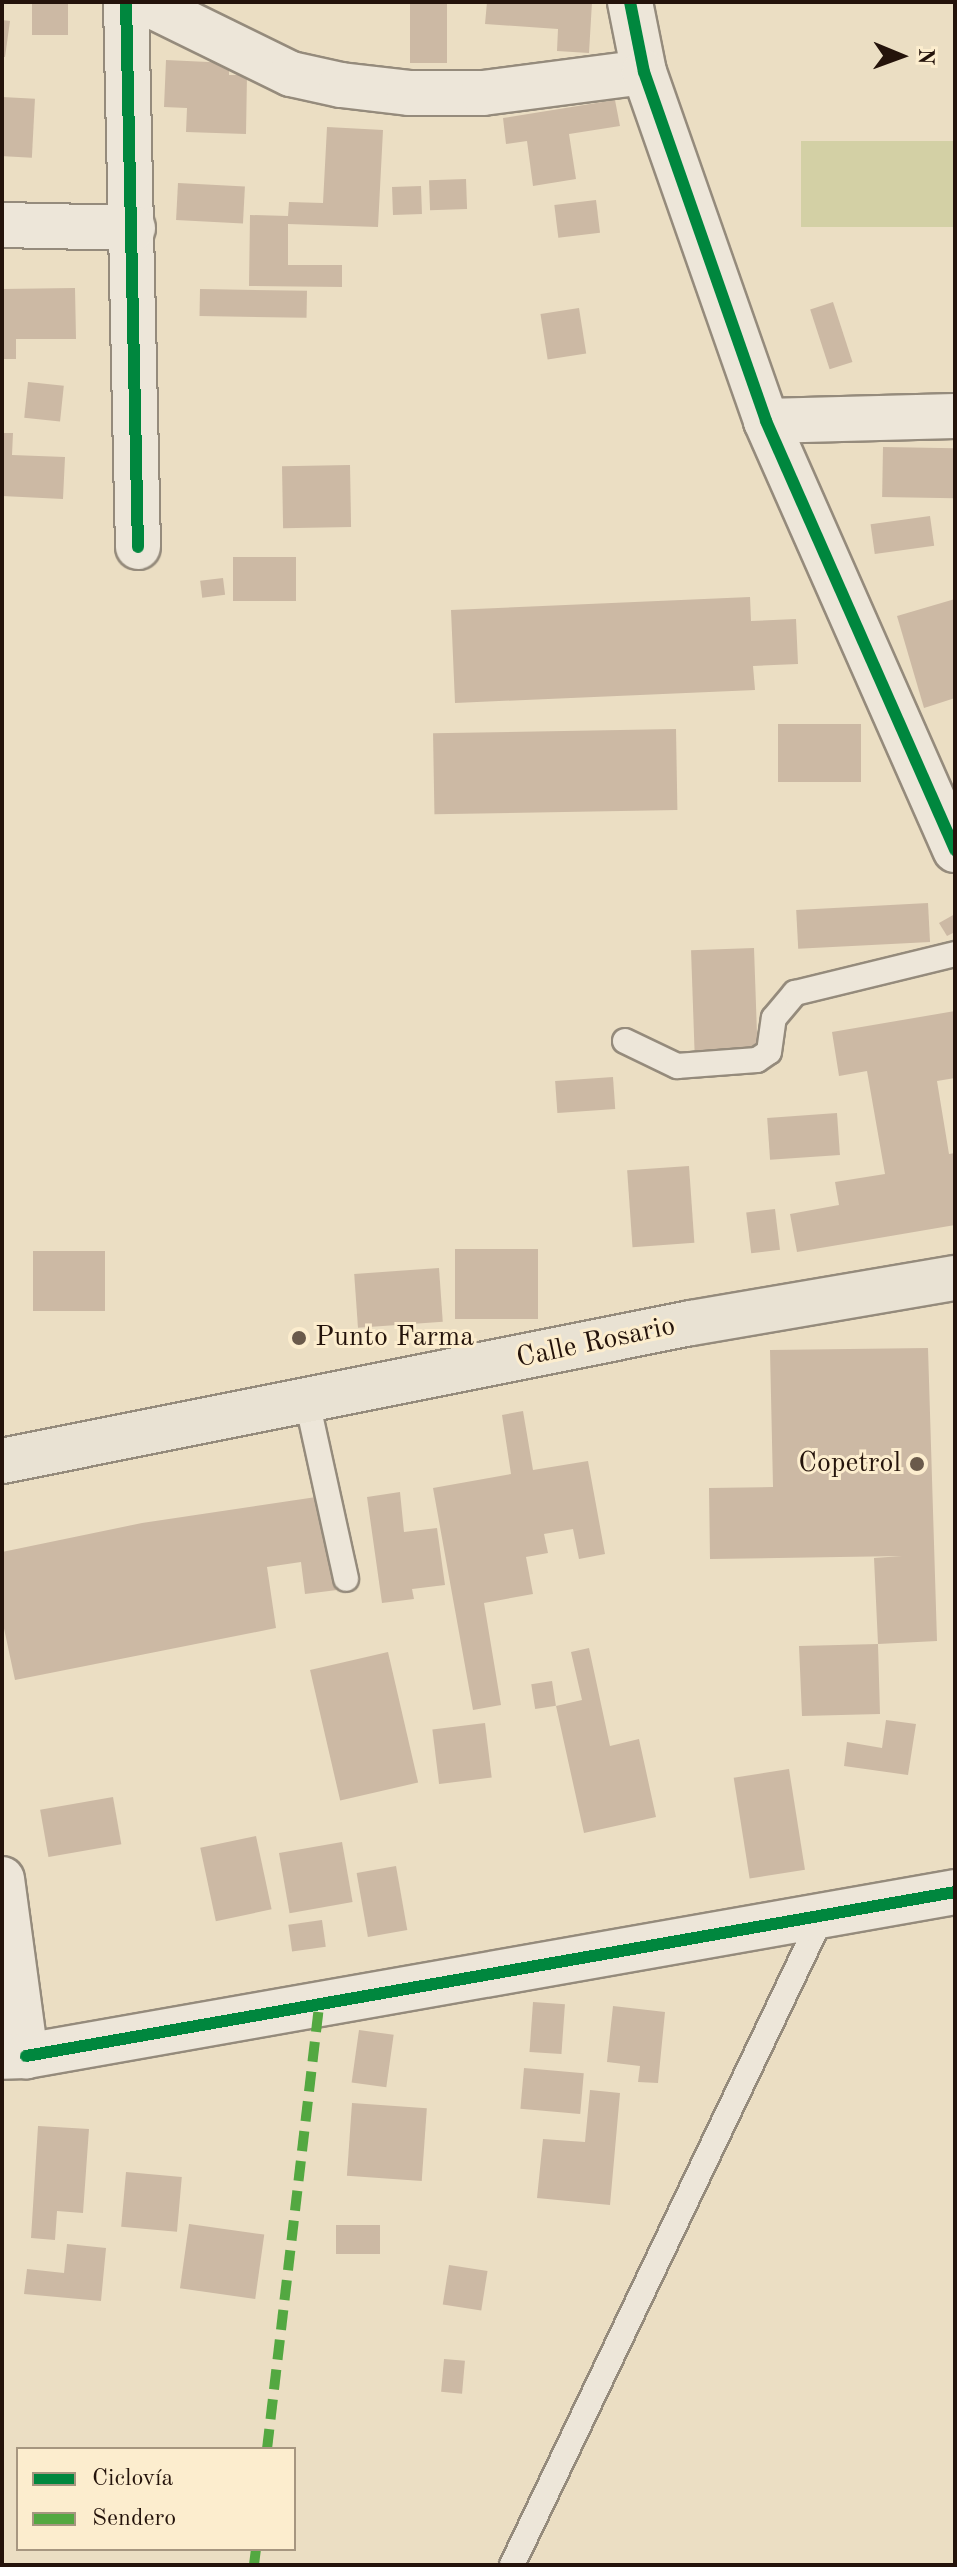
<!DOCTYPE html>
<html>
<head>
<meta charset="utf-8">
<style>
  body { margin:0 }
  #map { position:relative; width:957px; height:2567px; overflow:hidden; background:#ebdec3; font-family:"Old Standard TT",serif }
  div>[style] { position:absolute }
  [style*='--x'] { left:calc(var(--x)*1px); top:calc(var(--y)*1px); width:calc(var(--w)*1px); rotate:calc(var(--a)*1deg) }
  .green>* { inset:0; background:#d3d0a5; transform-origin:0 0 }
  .building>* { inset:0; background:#ccb9a4; transform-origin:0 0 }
  .roads { filter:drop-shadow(2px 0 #958b7c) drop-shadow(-2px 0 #958b7c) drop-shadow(0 2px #958b7c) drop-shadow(0 -2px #958b7c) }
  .lane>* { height:24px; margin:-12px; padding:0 12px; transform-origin:12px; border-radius:12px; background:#ede6d9 }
  .street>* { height:44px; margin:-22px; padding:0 22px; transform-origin:22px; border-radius:22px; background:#ede6d9 }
  .primary>* { height:44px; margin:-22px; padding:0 22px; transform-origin:22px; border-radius:22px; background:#e9e2d3 }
  .quiet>* { height:10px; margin-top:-5px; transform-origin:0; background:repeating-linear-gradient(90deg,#53a841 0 20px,transparent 0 30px) }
  .cycleway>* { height:12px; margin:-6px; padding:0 6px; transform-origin:6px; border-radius:6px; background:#00873e }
  .dots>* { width:22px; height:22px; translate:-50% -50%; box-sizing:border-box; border:4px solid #fcedce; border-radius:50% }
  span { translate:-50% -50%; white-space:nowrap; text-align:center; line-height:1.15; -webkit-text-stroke:6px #fcedce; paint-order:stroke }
  .poi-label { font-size:28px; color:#24130b }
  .left { translate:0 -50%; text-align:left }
  .right { translate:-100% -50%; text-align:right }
  .street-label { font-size:28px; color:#24130b }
  .frame { position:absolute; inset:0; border:4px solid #24130b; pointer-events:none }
  .legend { position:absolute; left:16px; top:2447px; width:280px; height:104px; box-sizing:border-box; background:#fcedce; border:2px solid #a69680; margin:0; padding:10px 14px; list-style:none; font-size:24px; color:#24130b }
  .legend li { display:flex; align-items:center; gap:16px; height:40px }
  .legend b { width:40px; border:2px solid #a69680 }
  .north { position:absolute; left:861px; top:16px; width:80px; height:80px; -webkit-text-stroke:6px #fcedce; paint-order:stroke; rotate:91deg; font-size:22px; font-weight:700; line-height:32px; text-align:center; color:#24130b }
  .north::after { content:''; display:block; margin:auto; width:28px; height:36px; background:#24130b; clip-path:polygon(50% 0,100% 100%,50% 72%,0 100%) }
</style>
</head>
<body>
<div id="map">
  <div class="green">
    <div style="left:955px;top:141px;width:86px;height:154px;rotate:90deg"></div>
  </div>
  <div class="building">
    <div style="left:32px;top:2px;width:36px;height:33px"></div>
    <div style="left:410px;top:2px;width:37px;height:61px"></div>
    <div style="clip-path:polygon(487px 2px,592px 2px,589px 53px,557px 51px,558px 29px,485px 24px)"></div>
    <div style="clip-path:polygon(2px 20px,10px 21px,5px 57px,2px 57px)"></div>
    <div style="clip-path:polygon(166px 60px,229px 63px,229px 75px,247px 75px,246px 134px,186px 132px,187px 108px,164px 107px)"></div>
    <div style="left:2px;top:97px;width:33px;height:59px;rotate:3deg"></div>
    <div style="clip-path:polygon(615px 100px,620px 126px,569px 134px,576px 179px,533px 186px,527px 141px,506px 144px,503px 118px)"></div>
    <div style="clip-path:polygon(327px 127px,383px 130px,378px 227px,288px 224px,288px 265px,342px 265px,342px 287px,249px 286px,250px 215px,288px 216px,289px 202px,323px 203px)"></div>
    <div style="left:466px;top:179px;width:30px;height:37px;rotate:88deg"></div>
    <div style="left:178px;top:183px;width:67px;height:37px;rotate:3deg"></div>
    <div style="left:421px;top:186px;width:28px;height:29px;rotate:88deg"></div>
    <div style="left:596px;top:200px;width:33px;height:42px;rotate:83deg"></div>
    <div style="clip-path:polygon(75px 288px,76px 339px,16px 339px,16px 359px,2px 359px,2px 289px)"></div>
    <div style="left:200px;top:289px;width:107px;height:27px;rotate:1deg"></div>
    <div style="left:833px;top:302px;width:63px;height:24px;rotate:72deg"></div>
    <div style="left:579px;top:308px;width:46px;height:39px;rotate:81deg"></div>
    <div style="left:28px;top:382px;width:36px;height:36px;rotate:6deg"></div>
    <div style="clip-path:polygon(2px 433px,13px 433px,12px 455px,65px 457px,63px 499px,2px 496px)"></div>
    <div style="left:883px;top:447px;width:72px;height:50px;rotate:1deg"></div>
    <div style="left:350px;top:465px;width:62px;height:68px;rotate:89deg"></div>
    <div style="left:930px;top:516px;width:30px;height:60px;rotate:82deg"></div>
    <div style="left:296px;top:557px;width:44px;height:63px;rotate:90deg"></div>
    <div style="left:223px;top:578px;width:17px;height:23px;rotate:83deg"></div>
    <div style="clip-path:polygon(750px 597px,751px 621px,796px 619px,798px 664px,753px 666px,755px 690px,455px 703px,451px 610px)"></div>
    <div style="clip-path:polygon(955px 599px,955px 698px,924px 708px,897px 616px)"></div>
    <div style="left:861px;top:724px;width:58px;height:83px;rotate:90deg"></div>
    <div style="left:676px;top:729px;width:81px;height:243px;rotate:89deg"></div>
    <div style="left:928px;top:903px;width:39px;height:132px;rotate:87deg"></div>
    <div style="clip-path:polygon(955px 914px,955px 932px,947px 936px,939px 923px)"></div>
    <div style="left:754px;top:948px;width:100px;height:63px;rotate:88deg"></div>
    <div style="clip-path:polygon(955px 1011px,955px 1078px,937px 1081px,949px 1154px,955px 1153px,955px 1225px,797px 1252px,790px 1214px,839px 1205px,835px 1182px,885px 1174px,867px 1071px,839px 1076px,832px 1032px)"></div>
    <div style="left:613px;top:1077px;width:32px;height:58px;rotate:86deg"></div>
    <div style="left:837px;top:1113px;width:42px;height:70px;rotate:86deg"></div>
    <div style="left:689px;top:1166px;width:77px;height:62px;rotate:86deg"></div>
    <div style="left:775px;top:1209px;width:41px;height:29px;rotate:83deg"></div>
    <div style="left:455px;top:1249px;width:83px;height:70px"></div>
    <div style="left:33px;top:1251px;width:72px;height:60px"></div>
    <div style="left:439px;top:1268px;width:54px;height:85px;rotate:86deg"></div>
    <div style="clip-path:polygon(928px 1348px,937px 1641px,878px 1644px,880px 1714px,802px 1716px,799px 1646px,878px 1644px,874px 1558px,902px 1556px,710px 1559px,709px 1488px,773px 1487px,770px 1350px)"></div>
    <div style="clip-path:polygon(523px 1411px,533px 1470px,588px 1461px,605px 1554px,579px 1559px,573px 1529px,544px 1534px,548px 1553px,526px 1557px,533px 1594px,484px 1603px,501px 1705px,473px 1710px,433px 1488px,511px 1474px,502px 1415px)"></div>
    <div style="clip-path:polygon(400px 1492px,404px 1532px,437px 1528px,445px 1585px,412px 1589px,414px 1599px,382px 1603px,367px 1497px)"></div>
    <div style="clip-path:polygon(323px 1496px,337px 1590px,305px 1594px,301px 1562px,267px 1567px,276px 1628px,15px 1680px,2px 1619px,2px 1552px,142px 1523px)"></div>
    <div style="clip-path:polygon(589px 1648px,610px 1746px,639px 1739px,656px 1817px,584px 1833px,556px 1706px,582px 1700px,571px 1652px)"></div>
    <div style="left:388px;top:1652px;width:134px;height:80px;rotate:77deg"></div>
    <div style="left:552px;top:1681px;width:25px;height:21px;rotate:81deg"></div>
    <div style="clip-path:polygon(886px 1720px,916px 1724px,908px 1775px,844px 1766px,847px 1742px,882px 1748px)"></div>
    <div style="left:485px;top:1723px;width:55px;height:53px;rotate:83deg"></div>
    <div style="left:789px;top:1769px;width:102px;height:56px;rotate:81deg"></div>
    <div style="left:113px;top:1797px;width:48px;height:74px;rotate:80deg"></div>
    <div style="left:256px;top:1836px;width:75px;height:57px;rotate:78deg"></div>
    <div style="left:342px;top:1842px;width:61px;height:64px;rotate:80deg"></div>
    <div style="left:396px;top:1866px;width:65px;height:40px;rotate:80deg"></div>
    <div style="left:322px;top:1920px;width:27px;height:34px;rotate:82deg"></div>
    <div style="left:533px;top:2002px;width:32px;height:50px;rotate:4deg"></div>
    <div style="clip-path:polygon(613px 2006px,665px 2012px,658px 2083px,638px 2082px,640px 2066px,607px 2062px)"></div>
    <div style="left:359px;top:2030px;width:35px;height:53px;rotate:8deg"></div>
    <div style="left:524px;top:2068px;width:60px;height:41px;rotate:5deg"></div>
    <div style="clip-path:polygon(590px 2090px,620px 2093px,610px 2205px,537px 2198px,543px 2139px,585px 2142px)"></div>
    <div style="left:352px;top:2103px;width:75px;height:73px;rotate:4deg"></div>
    <div style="clip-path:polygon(38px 2126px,89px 2129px,83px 2213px,57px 2211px,55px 2240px,31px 2238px)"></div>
    <div style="left:126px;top:2172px;width:56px;height:55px;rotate:5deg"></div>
    <div style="left:189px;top:2224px;width:76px;height:65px;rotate:8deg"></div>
    <div style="left:336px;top:2225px;width:44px;height:29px"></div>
    <div style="clip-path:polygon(67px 2244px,106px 2248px,101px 2301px,24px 2294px,27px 2269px,64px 2273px)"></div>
    <div style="left:449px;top:2265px;width:39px;height:40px;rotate:9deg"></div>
    <div style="left:444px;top:2359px;width:21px;height:33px;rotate:5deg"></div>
  </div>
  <div class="roads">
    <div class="lane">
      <div style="--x:625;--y:1041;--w:58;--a:25.7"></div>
      <div style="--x:677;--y:1066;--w:80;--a:-4.3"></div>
      <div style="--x:757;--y:1060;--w:14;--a:-34"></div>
      <div style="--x:769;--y:1052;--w:34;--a:-82"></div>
      <div style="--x:774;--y:1018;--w:33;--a:-50"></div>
      <div style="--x:795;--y:993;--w:165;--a:-13.7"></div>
      <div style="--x:307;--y:1401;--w:182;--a:77.6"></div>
      <div style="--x:512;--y:2565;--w:721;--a:-64.46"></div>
    </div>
    <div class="street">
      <div style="--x:126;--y:2;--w:545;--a:88.74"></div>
      <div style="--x:144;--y:2;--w:164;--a:26.1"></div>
      <div style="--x:291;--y:74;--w:51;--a:12.4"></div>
      <div style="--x:341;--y:85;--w:68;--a:6.7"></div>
      <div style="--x:409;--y:93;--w:74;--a:0"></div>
      <div style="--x:483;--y:93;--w:162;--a:-7.4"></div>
      <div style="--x:630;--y:2;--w:71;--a:78.7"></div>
      <div style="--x:644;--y:72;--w:370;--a:70.7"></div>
      <div style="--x:766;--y:421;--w:469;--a:66.2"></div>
      <div style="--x:2;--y:225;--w:131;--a:1.3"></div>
      <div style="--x:766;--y:421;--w:189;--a:-1.5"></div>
      <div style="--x:2;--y:1879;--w:179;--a:82.3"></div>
      <div style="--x:26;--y:2056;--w:24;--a:178"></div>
      <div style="--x:26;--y:2056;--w:943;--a:-10.01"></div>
    </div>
    <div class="primary">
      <div style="--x:2;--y:1461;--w:703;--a:-11.33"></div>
      <div style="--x:691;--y:1323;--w:268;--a:-9.7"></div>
    </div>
  </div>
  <div class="quiet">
    <div style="--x:267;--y:2449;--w:448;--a:-83.3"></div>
    <div style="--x:254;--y:2565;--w:16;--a:-83"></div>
  </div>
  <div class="cycleway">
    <div style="--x:126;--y:2;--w:545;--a:88.74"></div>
    <div style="--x:630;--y:2;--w:71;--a:78.7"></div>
    <div style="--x:644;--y:72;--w:370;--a:70.7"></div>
    <div style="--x:766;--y:421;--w:469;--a:66.2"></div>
    <div style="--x:26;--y:2056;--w:943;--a:-10.01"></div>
  </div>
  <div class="dots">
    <div style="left:299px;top:1338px;background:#6a5a4b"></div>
    <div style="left:917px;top:1464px;background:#6a5a4b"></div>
  </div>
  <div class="poi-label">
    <span class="left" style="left:315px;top:1338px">Punto Farma</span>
    <span class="right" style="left:901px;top:1464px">Copetrol</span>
  </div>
  <div class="street-label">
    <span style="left:596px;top:1343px;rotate:-12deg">Calle Rosario</span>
  </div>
  <div class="frame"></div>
  <ul class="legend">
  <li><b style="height:10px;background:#00873e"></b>Ciclovía</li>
  <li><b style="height:10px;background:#53a841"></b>Sendero</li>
  </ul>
  <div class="north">N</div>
</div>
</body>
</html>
